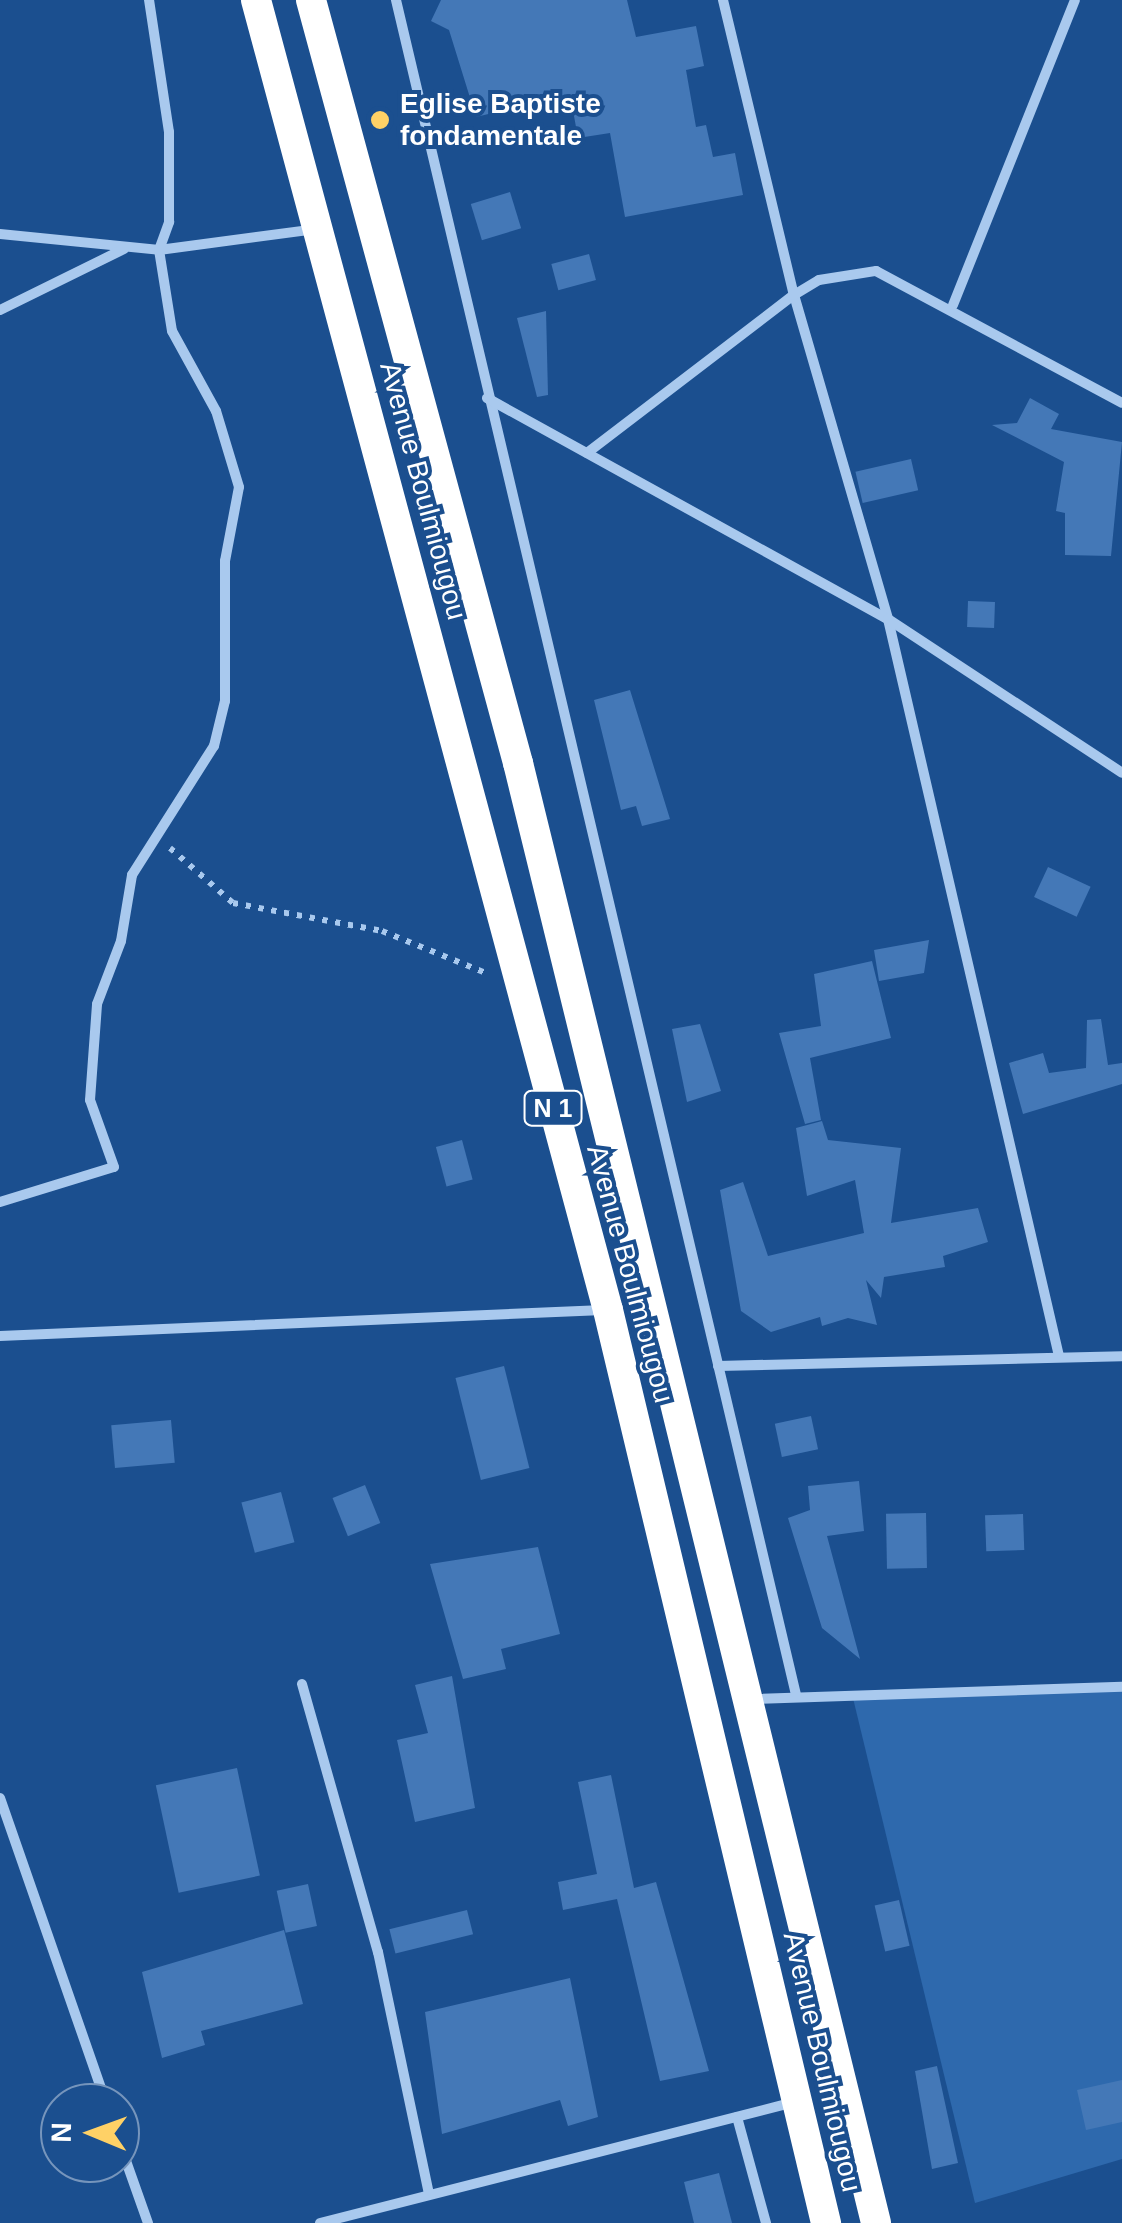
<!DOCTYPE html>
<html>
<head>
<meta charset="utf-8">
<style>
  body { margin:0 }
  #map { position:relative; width:1122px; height:2223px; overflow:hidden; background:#1b4f8f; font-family:Helvetica,sans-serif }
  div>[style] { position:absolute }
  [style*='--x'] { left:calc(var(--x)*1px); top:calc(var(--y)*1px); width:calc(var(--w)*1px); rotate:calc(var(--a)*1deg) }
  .green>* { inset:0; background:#2e69ad }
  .building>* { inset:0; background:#4478b7; transform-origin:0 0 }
  .path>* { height:6px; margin-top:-3px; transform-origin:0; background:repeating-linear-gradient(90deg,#a9c9ee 0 5px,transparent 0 13px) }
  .street>* { height:10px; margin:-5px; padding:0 5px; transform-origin:5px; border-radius:5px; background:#a9c9ee }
  .highway>* { height:30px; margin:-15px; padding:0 15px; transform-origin:15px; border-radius:15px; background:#fff }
  .dots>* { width:28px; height:28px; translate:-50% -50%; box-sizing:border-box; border:5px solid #1b4f8f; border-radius:50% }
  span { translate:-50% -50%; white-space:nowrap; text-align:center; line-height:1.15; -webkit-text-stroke:8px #1b4f8f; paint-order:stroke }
  .shield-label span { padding:2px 8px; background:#1b4f8f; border:2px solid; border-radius:8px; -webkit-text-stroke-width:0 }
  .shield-label { font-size:25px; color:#fff; font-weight:700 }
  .poi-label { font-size:28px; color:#fff; font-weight:700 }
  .left { translate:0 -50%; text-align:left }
  .street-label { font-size:28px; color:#fff }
  .north { position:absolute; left:40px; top:2083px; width:100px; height:100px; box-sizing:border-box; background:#1b4f8f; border:2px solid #7695bc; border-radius:50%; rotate:271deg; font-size:28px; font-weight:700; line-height:40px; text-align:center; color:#fff }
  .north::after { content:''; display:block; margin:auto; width:35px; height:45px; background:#ffd166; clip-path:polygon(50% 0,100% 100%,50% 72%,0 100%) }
</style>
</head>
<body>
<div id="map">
  <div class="green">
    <div style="clip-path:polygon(1122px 1687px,1122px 2159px,975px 2203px,852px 1694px)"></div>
  </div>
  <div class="building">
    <div style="clip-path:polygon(441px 0,627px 0,636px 37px,696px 26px,704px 66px,686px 70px,696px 127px,706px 125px,713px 157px,735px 153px,743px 195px,625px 217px,610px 133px,578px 138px,570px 94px,476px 117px,449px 30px,431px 21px)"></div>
    <div style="left:510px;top:192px;width:38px;height:41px;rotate:73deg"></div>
    <div style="left:589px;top:254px;width:27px;height:39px;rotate:75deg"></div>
    <div style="clip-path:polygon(546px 311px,548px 395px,537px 397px,517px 318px)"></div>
    <div style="clip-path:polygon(1030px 398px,1059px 414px,1051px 429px,1122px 442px,1111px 556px,1065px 555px,1065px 513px,1056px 511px,1064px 462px,992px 425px,1017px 423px)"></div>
    <div style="left:911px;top:459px;width:32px;height:57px;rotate:77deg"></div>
    <div style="left:968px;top:601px;width:27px;height:26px;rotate:2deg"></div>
    <div style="clip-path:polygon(630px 690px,670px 819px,642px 826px,636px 806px,621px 810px,594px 700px)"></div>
    <div style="left:1048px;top:867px;width:47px;height:33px;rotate:25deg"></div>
    <div style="clip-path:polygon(929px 940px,924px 973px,879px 981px,874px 950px)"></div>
    <div style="clip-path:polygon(872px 961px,891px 1038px,810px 1058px,821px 1120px,805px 1124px,779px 1033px,821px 1026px,814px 974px)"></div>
    <div style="clip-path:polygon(1101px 1019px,1108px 1065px,1122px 1063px,1122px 1084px,1023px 1114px,1009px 1063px,1043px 1053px,1049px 1073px,1086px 1068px,1087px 1020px)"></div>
    <div style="clip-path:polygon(700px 1024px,721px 1091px,687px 1102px,672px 1029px)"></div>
    <div style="clip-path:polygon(822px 1121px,828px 1140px,901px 1148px,891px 1223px,978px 1208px,988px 1242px,943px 1256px,945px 1267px,884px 1277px,881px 1298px,866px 1280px,877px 1325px,848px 1318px,822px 1326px,820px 1317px,771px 1332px,741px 1311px,720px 1190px,743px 1182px,768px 1256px,864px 1233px,855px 1180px,807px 1196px,796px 1128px)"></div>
    <div style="left:462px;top:1140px;width:41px;height:27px;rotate:75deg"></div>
    <div style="left:504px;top:1366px;width:105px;height:50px;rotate:76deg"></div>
    <div style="left:811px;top:1416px;width:34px;height:37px;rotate:78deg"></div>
    <div style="left:171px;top:1420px;width:43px;height:60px;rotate:85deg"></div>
    <div style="clip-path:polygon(859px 1481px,864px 1531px,827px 1536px,860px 1659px,822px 1628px,788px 1518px,810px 1510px,808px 1486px)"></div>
    <div style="left:365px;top:1485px;width:41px;height:35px;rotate:68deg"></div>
    <div style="left:281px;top:1492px;width:52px;height:41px;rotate:75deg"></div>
    <div style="left:926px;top:1513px;width:55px;height:40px;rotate:89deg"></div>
    <div style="left:1023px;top:1514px;width:36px;height:38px;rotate:88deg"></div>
    <div style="clip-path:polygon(538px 1547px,560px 1634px,501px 1649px,506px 1669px,463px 1679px,430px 1564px)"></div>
    <div style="clip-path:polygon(452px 1676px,475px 1808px,415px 1822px,397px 1740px,428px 1733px,415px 1685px)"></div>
    <div style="left:237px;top:1768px;width:110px;height:83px;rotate:78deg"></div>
    <div style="clip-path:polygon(611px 1775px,634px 1888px,656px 1882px,709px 2071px,660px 2081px,617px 1899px,563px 1910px,558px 1882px,597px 1874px,578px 1782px)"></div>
    <div style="left:308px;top:1884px;width:43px;height:32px;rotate:78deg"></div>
    <div style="left:899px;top:1900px;width:47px;height:25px;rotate:77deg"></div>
    <div style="left:467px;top:1910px;width:25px;height:80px;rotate:76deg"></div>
    <div style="clip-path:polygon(284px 1930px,303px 2004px,201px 2031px,205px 2045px,162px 2058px,142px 1972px)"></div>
    <div style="clip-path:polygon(570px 1978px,598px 2117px,568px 2126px,560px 2100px,442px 2134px,425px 2012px)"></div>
    <div style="clip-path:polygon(937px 2066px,958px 2163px,932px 2169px,915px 2071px)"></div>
    <div style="clip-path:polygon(1122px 2080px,1122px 2122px,1086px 2130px,1077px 2090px)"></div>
    <div style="clip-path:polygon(719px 2173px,732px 2223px,694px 2223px,684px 2182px)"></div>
  </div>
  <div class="path">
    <div style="--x:170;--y:848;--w:84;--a:41.1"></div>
    <div style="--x:233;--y:903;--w:152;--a:10.6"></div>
    <div style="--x:382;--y:931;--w:112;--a:22"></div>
  </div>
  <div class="street">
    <div style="--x:396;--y:0;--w:1742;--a:76.72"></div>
    <div style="--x:723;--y:0;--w:303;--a:76.5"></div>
    <div style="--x:794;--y:295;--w:337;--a:73.8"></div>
    <div style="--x:888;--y:619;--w:757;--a:76.94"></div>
    <div style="--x:0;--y:234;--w:160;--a:5.7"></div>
    <div style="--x:159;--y:250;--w:158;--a:-7.6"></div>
    <div style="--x:953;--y:305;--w:328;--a:-68.2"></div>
    <div style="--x:0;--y:310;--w:138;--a:-26.2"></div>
    <div style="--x:487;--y:398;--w:458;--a:28.9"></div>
    <div style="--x:888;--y:619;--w:280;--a:33.3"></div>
    <div style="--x:587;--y:453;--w:260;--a:-37.4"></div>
    <div style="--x:794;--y:295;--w:29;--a:-31"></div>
    <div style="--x:819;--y:280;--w:58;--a:-9"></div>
    <div style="--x:876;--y:271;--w:279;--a:28.2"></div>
    <div style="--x:0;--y:1202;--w:119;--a:-17.1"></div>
    <div style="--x:114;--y:1167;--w:71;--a:-109.7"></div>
    <div style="--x:90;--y:1100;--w:96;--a:-85.8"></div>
    <div style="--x:97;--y:1004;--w:67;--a:-69.1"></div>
    <div style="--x:121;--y:941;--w:67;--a:-80.5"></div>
    <div style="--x:132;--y:875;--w:153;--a:-57.6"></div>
    <div style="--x:214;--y:746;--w:46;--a:-76.3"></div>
    <div style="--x:225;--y:701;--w:140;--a:-90"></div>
    <div style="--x:225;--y:561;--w:75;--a:-79.3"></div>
    <div style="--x:239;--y:487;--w:79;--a:-106.8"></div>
    <div style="--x:216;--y:411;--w:91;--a:-118.8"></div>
    <div style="--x:172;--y:331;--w:82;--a:-99.1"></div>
    <div style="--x:159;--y:250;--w:30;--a:-70"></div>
    <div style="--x:169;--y:222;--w:90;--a:-90"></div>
    <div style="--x:169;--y:132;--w:134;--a:-98.6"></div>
    <div style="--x:0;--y:1336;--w:604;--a:-2.47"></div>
    <div style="--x:718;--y:1366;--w:404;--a:-1.4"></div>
    <div style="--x:302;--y:1684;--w:279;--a:74.2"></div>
    <div style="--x:378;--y:1952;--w:246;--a:78.1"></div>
    <div style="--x:753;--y:1699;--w:369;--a:-1.9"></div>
    <div style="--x:0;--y:1798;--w:323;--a:70.8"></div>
    <div style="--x:737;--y:2117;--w:110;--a:74.7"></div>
    <div style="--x:120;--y:2144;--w:84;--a:70.5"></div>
    <div style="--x:320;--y:2223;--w:487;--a:-14.3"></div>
  </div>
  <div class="highway">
    <div style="--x:256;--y:0;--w:1356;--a:74.96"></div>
    <div style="--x:608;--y:1310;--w:939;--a:76.57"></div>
    <div style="--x:311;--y:0;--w:791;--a:74.82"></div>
    <div style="--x:518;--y:763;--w:1503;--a:76.22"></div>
  </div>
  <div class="dots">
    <div style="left:380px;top:120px;background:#ffd166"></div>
  </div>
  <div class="shield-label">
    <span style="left:553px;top:1108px">N 1</span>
  </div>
  <div class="poi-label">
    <span class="left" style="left:400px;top:120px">Eglise Baptiste<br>fondamentale</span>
  </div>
  <div class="street-label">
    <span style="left:423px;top:491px;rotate:75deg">Avenue Boulmiougou</span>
    <span style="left:630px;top:1274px;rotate:75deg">Avenue Boulmiougou</span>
    <span style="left:822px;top:2062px;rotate:77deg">Avenue Boulmiougou</span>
  </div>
  <div class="north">N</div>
</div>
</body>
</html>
